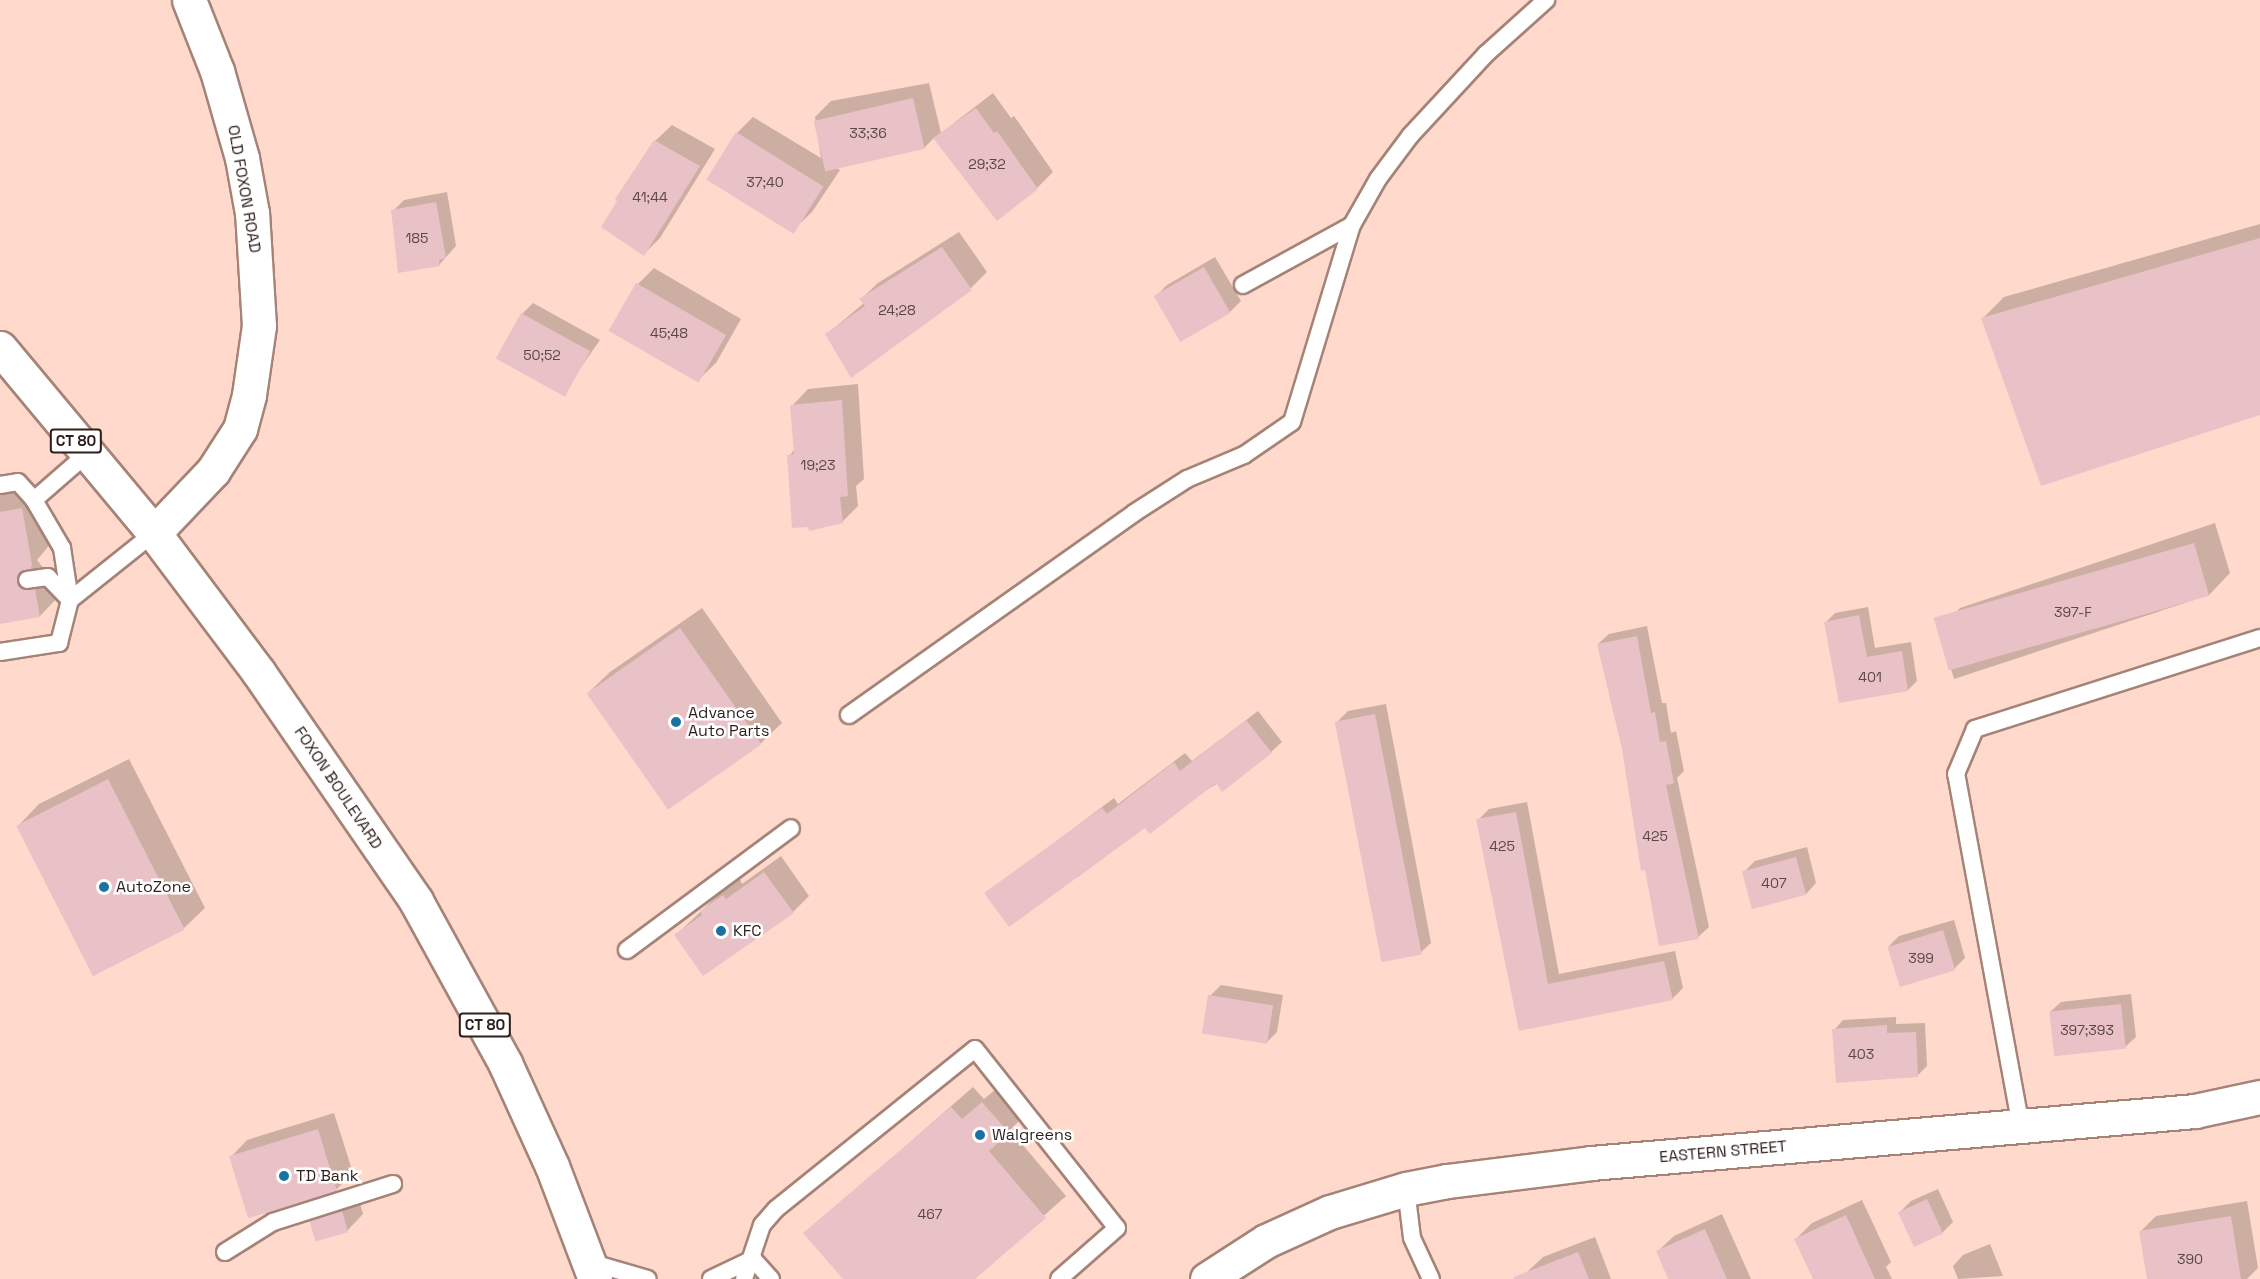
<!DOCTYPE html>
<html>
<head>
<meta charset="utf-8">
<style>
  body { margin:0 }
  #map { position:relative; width:2260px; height:1279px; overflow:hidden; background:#ffdacc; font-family:"Space Grotesk",sans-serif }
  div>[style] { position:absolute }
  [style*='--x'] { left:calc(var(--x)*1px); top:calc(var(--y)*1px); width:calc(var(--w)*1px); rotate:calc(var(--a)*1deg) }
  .shadow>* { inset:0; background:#0003 }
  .building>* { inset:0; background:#e9c2c8; transform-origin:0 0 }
  .roads { filter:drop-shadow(2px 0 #a58377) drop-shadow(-2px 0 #a58377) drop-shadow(0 2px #a58377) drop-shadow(0 -2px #a58377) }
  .service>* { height:16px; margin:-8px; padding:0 8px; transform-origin:8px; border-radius:8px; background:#fff }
  .tertiary>* { height:33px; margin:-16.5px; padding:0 16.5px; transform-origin:16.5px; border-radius:16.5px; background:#fff }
  .primary>* { height:33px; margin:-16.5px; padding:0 16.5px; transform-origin:16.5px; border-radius:16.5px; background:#fff }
  .dots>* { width:16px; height:16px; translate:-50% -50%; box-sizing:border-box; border:3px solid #fff; border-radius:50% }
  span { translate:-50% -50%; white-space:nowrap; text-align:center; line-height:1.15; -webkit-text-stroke:5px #fff; paint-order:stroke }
  .number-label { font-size:14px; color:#5b4745 }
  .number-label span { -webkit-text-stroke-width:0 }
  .shield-label span { padding:2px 4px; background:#fff; border:2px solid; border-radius:4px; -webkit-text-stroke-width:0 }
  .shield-label { font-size:15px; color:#2c1e19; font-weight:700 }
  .street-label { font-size:16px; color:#2c1e19 }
  .poi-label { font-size:16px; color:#2c1e19 }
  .left { translate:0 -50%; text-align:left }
</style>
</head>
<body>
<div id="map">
  <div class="shadow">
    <div style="clip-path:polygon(929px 83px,941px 133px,993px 93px,1011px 118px,1014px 116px,1053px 172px,1037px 188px,934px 138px,924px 148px,835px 167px,840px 170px,812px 212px,795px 228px,737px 133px,753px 117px,821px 158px,815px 117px,831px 101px)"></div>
    <div style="clip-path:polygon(672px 125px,715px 149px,660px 238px,644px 254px,655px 141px)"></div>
    <div style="clip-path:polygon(447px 192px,456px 246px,439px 265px,393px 211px,404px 200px)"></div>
    <div style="clip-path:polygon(2260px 224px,2260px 413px,1983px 318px,2004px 297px)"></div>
    <div style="clip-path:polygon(959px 232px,987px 272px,971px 288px,852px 376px,827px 334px,864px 303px,861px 299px,878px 283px)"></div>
    <div style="clip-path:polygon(1215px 257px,1241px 301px,1230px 312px,1156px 296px,1167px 285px)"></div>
    <div style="clip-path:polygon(654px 268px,741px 319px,716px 363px,699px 379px,613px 331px,638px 284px)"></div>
    <div style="clip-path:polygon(533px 303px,600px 340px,563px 393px,522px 314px)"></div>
    <div style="clip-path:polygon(858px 384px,864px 479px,856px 486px,858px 506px,842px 522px,810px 525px,789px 456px,795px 449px,792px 406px,808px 389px)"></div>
    <div style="clip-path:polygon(43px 487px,52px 542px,37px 560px,44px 569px,56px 569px,61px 594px,40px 616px,0 623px,0 495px)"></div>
    <div style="clip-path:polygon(2215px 523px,2230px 573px,2209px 595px,1954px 679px,1939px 629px,1960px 608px)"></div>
    <div style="clip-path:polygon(1868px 607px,1875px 648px,1911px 642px,1917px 681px,1908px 690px,1840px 701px,1826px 622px,1835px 613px)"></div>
    <div style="clip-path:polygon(702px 608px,782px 723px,760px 744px,669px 808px,588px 693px,610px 672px)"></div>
    <div style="clip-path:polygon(1647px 626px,1662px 703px,1666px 703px,1671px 733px,1676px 731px,1684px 771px,1677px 778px,1709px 927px,1698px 937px,1623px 749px,1598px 644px,1609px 634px)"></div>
    <div style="clip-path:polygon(1386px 704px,1431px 943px,1420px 953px,1337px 722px,1348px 711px)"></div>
    <div style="clip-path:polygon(1258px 711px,1282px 742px,1271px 752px,1145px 826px,1078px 877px,1076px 874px,986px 894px,1114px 798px,1118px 804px,1185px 753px,1192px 761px)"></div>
    <div style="clip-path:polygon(129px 759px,205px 908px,183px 929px,18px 826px,39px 804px)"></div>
    <div style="clip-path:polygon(1527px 802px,1559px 974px,1675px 951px,1683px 988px,1672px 999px,1520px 1029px,1478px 820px,1489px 809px)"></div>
    <div style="clip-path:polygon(1807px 847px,1816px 883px,1806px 894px,1754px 908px,1744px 872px,1755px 861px)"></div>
    <div style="clip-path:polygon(781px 856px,809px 896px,793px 912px,676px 935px,718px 895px,740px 879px,742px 884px)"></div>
    <div style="clip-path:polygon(1954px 920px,1965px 958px,1954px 969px,1889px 946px,1899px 936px)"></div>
    <div style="clip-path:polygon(1221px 985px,1283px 995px,1277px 1032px,1267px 1042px,1210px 996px)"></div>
    <div style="clip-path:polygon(2131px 994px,2136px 1037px,2125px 1047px,2050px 1012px,2061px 1002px)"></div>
    <div style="clip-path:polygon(1896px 1017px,1896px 1024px,1925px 1023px,1927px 1066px,1918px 1075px,1834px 1030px,1843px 1020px)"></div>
    <div style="clip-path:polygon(1004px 1082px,1029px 1111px,1010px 1130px,1066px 1196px,973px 1279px,845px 1279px,806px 1233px,973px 1087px,984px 1099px)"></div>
    <div style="clip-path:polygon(334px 1113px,353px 1173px,337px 1189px,249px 1217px,231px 1157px,247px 1140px)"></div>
    <div style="clip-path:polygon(1938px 1189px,1953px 1222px,1942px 1233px,1900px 1212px,1911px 1201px)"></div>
    <div style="clip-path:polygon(358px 1196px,363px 1214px,347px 1231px,312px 1222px,328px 1205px)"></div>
    <div style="clip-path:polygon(1862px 1200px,1891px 1262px,1886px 1267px,1892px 1279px,1815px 1279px,1796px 1239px,1812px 1223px)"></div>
    <div style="clip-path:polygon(2247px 1201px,2258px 1268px,2247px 1279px,2148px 1279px,2140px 1232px,2156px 1216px)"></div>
    <div style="clip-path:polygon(1722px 1214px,1751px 1279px,1670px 1279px,1657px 1252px,1674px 1236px)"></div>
    <div style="clip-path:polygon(1595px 1237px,1611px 1279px,1529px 1279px,1526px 1273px,1543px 1257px)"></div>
    <div style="clip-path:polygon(1990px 1244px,2003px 1276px,1958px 1279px,1953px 1266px,1963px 1255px)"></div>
  </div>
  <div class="building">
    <div style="left:913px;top:98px;width:52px;height:102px;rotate:77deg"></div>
    <div style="clip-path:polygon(976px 108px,994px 133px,997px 131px,1038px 189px,997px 221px,933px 138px)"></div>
    <div style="left:736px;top:132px;width:103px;height:56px;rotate:32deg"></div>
    <div style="clip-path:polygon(654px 140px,700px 166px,644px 256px,601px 227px,617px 201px,615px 199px)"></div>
    <div style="clip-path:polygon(436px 202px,446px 258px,439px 260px,440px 266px,398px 273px,391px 210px)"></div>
    <div style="clip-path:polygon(2260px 238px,2260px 415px,2041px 486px,1981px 318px)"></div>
    <div style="clip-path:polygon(942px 247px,972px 290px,851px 378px,825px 334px,865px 306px,859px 299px)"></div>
    <div style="left:1204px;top:267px;width:53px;height:58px;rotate:60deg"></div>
    <div style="left:636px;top:283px;width:104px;height:55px;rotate:30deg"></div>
    <div style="left:521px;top:313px;width:79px;height:52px;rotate:29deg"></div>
    <div style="clip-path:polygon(842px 400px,848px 496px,840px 497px,843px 523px,809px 531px,808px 527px,792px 528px,787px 455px,794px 454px,790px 405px)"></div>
    <div style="clip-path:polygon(22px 508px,32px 564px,31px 569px,20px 572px,17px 582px,23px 589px,35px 589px,40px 617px,0 624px,0 512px)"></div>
    <div style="left:2194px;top:543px;width:55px;height:271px;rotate:74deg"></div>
    <div style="clip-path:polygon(1859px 615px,1867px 657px,1902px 651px,1908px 691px,1839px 703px,1824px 622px)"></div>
    <div style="left:680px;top:628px;width:142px;height:114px;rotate:55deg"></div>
    <div style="clip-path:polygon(1637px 636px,1651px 713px,1655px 712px,1660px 742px,1666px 741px,1674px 783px,1666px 785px,1699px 939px,1659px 946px,1645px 870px,1641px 871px,1622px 749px,1597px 644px)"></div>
    <div style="left:1375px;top:714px;width:245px;height:41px;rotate:79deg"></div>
    <div style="clip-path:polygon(1246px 720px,1272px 753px,1222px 792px,1216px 783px,1150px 834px,1145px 828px,1009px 927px,984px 893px,1102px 808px,1107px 814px,1174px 762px,1180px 771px)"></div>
    <div style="left:108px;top:779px;width:169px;height:103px;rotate:63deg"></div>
    <div style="clip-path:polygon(1516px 812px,1548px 984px,1664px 961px,1673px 1000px,1519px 1031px,1476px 819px)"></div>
    <div style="left:1796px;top:857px;width:39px;height:56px;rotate:75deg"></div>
    <div style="clip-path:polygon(764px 872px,794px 913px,703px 976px,674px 935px,702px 915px,700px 911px,723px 895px,726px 899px)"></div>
    <div style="left:1943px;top:930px;width:42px;height:58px;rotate:73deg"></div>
    <div style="left:1208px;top:995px;width:66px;height:39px;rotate:9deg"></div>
    <div style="left:2121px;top:1004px;width:45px;height:72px;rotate:84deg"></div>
    <div style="clip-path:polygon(1887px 1025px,1887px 1033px,1916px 1032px,1918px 1077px,1836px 1083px,1832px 1029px)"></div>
    <div style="clip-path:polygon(982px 1102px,1009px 1133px,989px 1151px,1046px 1218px,975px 1279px,843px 1279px,803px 1233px,951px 1107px,962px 1119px)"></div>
    <div style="left:318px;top:1129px;width:65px;height:93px;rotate:73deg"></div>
    <div style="left:1927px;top:1199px;width:38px;height:32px;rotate:65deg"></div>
    <div style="left:342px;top:1211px;width:22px;height:34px;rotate:74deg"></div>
    <div style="clip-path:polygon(1846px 1215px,1875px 1279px,1813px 1279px,1794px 1239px)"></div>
    <div style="clip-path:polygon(2231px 1216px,2241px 1279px,2147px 1279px,2139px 1231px)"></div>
    <div style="clip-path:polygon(1705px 1229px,1727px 1279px,1668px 1279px,1656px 1251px)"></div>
    <div style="clip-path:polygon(1578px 1252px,1589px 1279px,1514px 1279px,1514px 1277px)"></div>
  </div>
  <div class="roads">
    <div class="service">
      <div style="--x:1243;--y:285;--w:124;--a:-28.8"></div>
      <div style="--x:0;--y:485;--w:18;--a:-9"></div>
      <div style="--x:18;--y:482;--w:24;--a:48"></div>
      <div style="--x:34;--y:500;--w:56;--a:59.7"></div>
      <div style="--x:62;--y:548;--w:53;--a:81.3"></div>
      <div style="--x:70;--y:600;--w:107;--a:-38.6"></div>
      <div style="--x:34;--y:500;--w:70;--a:-41"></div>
      <div style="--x:0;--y:652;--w:60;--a:-8.7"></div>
      <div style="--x:59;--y:643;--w:44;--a:-75.7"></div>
      <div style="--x:70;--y:600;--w:32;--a:-134"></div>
      <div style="--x:48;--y:577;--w:21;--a:172"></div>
      <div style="--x:849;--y:715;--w:349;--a:-35.3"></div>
      <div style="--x:1134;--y:513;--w:63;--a:-32.7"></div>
      <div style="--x:1187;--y:479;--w:62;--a:-22.8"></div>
      <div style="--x:1244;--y:455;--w:58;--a:-34.5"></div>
      <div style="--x:1292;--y:422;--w:206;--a:-73.1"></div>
      <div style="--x:1352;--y:225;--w:53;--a:-60.5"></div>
      <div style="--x:1378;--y:179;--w:54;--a:-53.3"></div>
      <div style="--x:1410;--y:136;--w:112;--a:-47.2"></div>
      <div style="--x:1486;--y:54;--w:81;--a:-42"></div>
      <div style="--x:627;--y:950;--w:204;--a:-36.6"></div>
      <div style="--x:2021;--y:1127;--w:359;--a:-100.4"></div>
      <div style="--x:1956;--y:774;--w:49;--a:-67.1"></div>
      <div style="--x:1975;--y:729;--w:299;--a:-17.7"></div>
      <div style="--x:1406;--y:1189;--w:49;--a:83"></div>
      <div style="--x:1412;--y:1238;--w:45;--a:65.1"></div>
      <div style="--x:225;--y:1252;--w:57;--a:-32"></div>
      <div style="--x:273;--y:1222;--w:126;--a:-17.6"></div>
      <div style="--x:753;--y:1259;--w:27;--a:48"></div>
      <div style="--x:589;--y:1262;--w:61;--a:16.1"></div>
      <div style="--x:711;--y:1279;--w:47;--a:-25.5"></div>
      <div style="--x:744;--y:1279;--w:57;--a:-71.6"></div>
      <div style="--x:762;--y:1225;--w:21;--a:-49"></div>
      <div style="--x:776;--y:1209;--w:255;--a:-38.8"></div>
      <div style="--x:975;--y:1049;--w:228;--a:51.6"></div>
      <div style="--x:1117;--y:1228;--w:77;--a:138.7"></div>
    </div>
    <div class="tertiary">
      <div style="--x:154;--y:533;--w:86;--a:-46.4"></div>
      <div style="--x:213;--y:471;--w:50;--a:-57.3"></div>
      <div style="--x:240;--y:429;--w:35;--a:-75"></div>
      <div style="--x:249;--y:395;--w:70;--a:-81.8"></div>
      <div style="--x:259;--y:326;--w:113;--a:-93.5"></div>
      <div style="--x:252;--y:213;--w:56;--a:-100.3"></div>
      <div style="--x:242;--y:158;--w:91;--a:-106"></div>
      <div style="--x:217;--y:71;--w:76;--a:-111.5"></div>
      <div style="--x:1207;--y:1279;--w:70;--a:-32.8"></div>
      <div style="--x:1266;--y:1241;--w:70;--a:-24.4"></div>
      <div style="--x:1330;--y:1212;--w:79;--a:-16.8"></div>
      <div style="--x:1406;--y:1189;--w:42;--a:-11"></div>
      <div style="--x:1447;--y:1181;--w:145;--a:-7.1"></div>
      <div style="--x:1591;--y:1163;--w:606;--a:-4.92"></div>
      <div style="--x:2195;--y:1111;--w:66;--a:-12.2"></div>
    </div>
    <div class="primary">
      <div style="--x:0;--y:348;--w:241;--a:50.2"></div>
      <div style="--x:154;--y:533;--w:175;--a:53.1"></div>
      <div style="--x:259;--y:673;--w:277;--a:55.4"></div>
      <div style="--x:416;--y:901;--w:185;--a:61.2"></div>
      <div style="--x:505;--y:1063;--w:113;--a:65.5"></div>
      <div style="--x:552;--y:1166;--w:121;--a:69.2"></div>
    </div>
  </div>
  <div class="dots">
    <div style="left:676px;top:722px;background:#1a72a2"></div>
    <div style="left:104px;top:887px;background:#1a72a2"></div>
    <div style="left:721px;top:931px;background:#1a72a2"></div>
    <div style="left:980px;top:1135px;background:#1a72a2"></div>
    <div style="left:284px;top:1176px;background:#1a72a2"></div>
  </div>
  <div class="number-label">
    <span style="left:868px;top:133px">33;36</span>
    <span style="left:987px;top:164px">29;32</span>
    <span style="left:765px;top:182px">37;40</span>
    <span style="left:650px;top:197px">41;44</span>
    <span style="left:417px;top:238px">185</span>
    <span style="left:897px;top:310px">24;28</span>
    <span style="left:669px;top:333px">45;48</span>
    <span style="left:542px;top:355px">50;52</span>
    <span style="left:818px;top:465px">19;23</span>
    <span style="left:2073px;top:612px">397-F</span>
    <span style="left:1870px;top:677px">401</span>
    <span style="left:1655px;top:836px">425</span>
    <span style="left:1502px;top:846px">425</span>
    <span style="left:1774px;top:883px">407</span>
    <span style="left:1921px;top:958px">399</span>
    <span style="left:2087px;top:1030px">397;393</span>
    <span style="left:1861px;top:1054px">403</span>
    <span style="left:930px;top:1214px">467</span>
    <span style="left:2190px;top:1259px">390</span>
  </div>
  <div class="shield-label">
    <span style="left:76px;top:441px">CT 80</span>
    <span style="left:485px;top:1025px">CT 80</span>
  </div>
  <div class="street-label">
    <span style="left:244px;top:189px;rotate:80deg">OLD FOXON ROAD</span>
    <span style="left:338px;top:788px;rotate:56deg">FOXON BOULEVARD</span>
    <span style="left:1723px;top:1152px;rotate:-5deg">EASTERN STREET</span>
  </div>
  <div class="poi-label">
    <span class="left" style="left:688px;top:722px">Advance<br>Auto Parts</span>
    <span class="left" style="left:116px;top:887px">AutoZone</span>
    <span class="left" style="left:733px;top:931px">KFC</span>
    <span class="left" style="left:992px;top:1135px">Walgreens</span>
    <span class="left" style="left:296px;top:1176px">TD Bank</span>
  </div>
</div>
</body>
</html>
